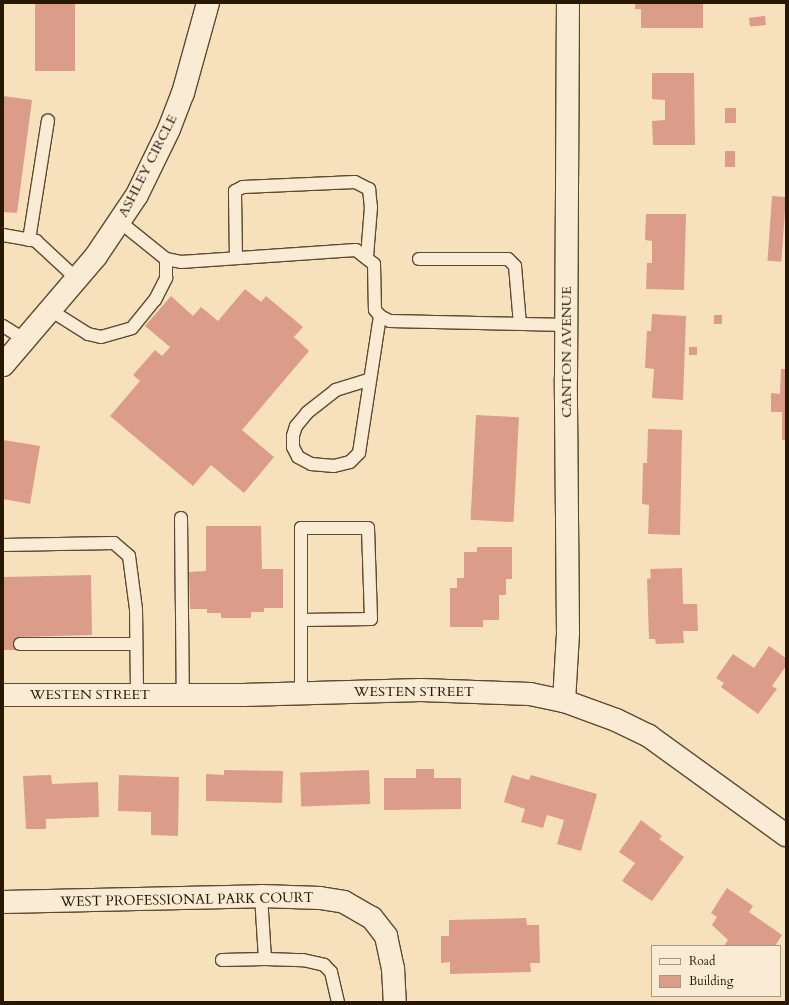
<!DOCTYPE html>
<html>
<head>
<meta charset="utf-8">
<style>
  body { margin:0 }
  #map { position:relative; width:789px; height:1005px; overflow:hidden; background:#f7e1bd; font-family:Cardo,serif }
  div>[style] { position:absolute }
  [style*='--x'] { left:calc(var(--x)*1px); top:calc(var(--y)*1px); width:calc(var(--w)*1px); rotate:calc(var(--a)*1deg) }
  .building>* { inset:0; background:#dc9c8a; transform-origin:0 0 }
  .roads { filter:drop-shadow(1px 0 #5c4a31) drop-shadow(-1px 0 #5c4a31) drop-shadow(0 1px #5c4a31) drop-shadow(0 -1px #5c4a31) }
  .lane>* { height:12px; margin:-6px; padding:0 6px; transform-origin:6px; border-radius:6px; background:#faecd4 }
  .street>* { height:22px; margin:-11px; padding:0 11px; transform-origin:11px; border-radius:11px; background:#faecd4 }
  .secondary>* { height:22px; margin:-11px; padding:0 11px; transform-origin:11px; border-radius:11px; background:#faecd4 }
  span { translate:-50% -50%; white-space:nowrap; text-align:center; line-height:1.15; -webkit-text-stroke:4px #faecd4; paint-order:stroke }
  .street-label { font-size:14px; color:#281802 }
  .frame { position:absolute; inset:0; border:4px solid #281802; pointer-events:none }
  .legend { position:absolute; left:651px; top:945px; width:130px; height:52px; box-sizing:border-box; background:#faecd4; border:1px solid #a69780; margin:0; padding:5px 7px; list-style:none; font-size:12px; color:#281802 }
  .legend li { display:flex; align-items:center; gap:8px; height:20px }
  .legend b { width:20px; border:1px solid #a69780 }
</style>
</head>
<body>
<div id="map">
  <div class="building">
    <div style="left:35px;top:3px;width:40px;height:68px"></div>
    <div style="clip-path:polygon(635px 3px,703px 3px,703px 28px,641px 28px,641px 9px,635px 9px)"></div>
    <div style="left:765px;top:16px;width:9px;height:16px;rotate:84deg"></div>
    <div style="clip-path:polygon(652px 73px,694px 73px,695px 145px,653px 145px,652px 121px,665px 120px,665px 100px,652px 99px)"></div>
    <div style="clip-path:polygon(3px 96px,32px 100px,17px 213px,3px 212px)"></div>
    <div style="left:725px;top:108px;width:11px;height:15px"></div>
    <div style="left:725px;top:151px;width:10px;height:16px"></div>
    <div style="left:772px;top:196px;width:14px;height:65px;rotate:4deg"></div>
    <div style="clip-path:polygon(646px 214px,686px 214px,684px 290px,646px 289px,647px 263px,652px 263px,652px 241px,645px 240px)"></div>
    <div style="clip-path:polygon(245px 289px,261px 302px,266px 296px,303px 327px,294px 337px,309px 351px,242px 430px,274px 457px,244px 493px,211px 465px,193px 486px,110px 416px,140px 381px,133px 375px,155px 350px,162px 356px,170px 347px,145px 326px,171px 296px,193px 316px,201px 307px,218px 321px)"></div>
    <div style="clip-path:polygon(652px 314px,686px 316px,683px 400px,652px 398px,654px 369px,645px 368px,647px 331px,651px 331px)"></div>
    <div style="left:714px;top:315px;width:8px;height:9px"></div>
    <div style="left:689px;top:347px;width:8px;height:8px"></div>
    <div style="clip-path:polygon(781px 369px,786px 369px,786px 440px,782px 440px,782px 412px,771px 412px,771px 393px,780px 394px)"></div>
    <div style="left:476px;top:415px;width:43px;height:105px;rotate:3deg"></div>
    <div style="clip-path:polygon(648px 429px,682px 430px,680px 535px,648px 534px,649px 505px,642px 504px,643px 463px,647px 463px)"></div>
    <div style="clip-path:polygon(3px 440px,40px 446px,30px 504px,3px 499px)"></div>
    <div style="clip-path:polygon(206px 526px,261px 526px,262px 569px,283px 569px,283px 608px,264px 608px,264px 612px,251px 612px,251px 618px,221px 618px,221px 613px,207px 613px,207px 609px,190px 609px,189px 572px,206px 571px)"></div>
    <div style="clip-path:polygon(477px 547px,512px 547px,512px 579px,506px 579px,506px 595px,499px 595px,499px 620px,483px 620px,483px 627px,450px 627px,450px 588px,457px 588px,457px 578px,464px 578px,464px 552px,477px 552px)"></div>
    <div style="clip-path:polygon(682px 568px,683px 604px,697px 604px,698px 631px,683px 631px,684px 643px,656px 644px,655px 639px,649px 639px,647px 579px,651px 578px,650px 569px)"></div>
    <div style="clip-path:polygon(91px 575px,92px 635px,20px 637px,20px 650px,3px 650px,3px 577px)"></div>
    <div style="clip-path:polygon(769px 646px,786px 658px,786px 666px,772px 686px,777px 689px,758px 714px,721px 687px,724px 683px,716px 678px,733px 654px,754px 668px)"></div>
    <div style="clip-path:polygon(416px 769px,434px 769px,434px 778px,461px 778px,461px 809px,384px 810px,384px 778px,416px 778px)"></div>
    <div style="clip-path:polygon(224px 770px,283px 771px,282px 803px,206px 801px,206px 774px,224px 775px)"></div>
    <div style="left:369px;top:770px;width:34px;height:69px;rotate:88deg"></div>
    <div style="clip-path:polygon(51px 775px,52px 784px,98px 782px,99px 817px,46px 819px,46px 829px,26px 829px,23px 776px)"></div>
    <div style="clip-path:polygon(119px 775px,179px 777px,178px 836px,151px 835px,151px 812px,118px 811px)"></div>
    <div style="clip-path:polygon(512px 775px,529px 780px,531px 775px,597px 794px,581px 851px,557px 844px,564px 820px,547px 815px,543px 828px,521px 822px,525px 809px,504px 802px)"></div>
    <div style="clip-path:polygon(641px 820px,662px 836px,659px 839px,684px 857px,652px 901px,622px 881px,635px 863px,619px 852px)"></div>
    <div style="clip-path:polygon(727px 888px,753px 906px,749px 912px,782px 935px,775px 946px,724px 946px,728px 940px,712px 925px,717px 917px,711px 913px)"></div>
    <div style="clip-path:polygon(526px 918px,527px 925px,539px 925px,540px 963px,530px 963px,531px 972px,450px 974px,450px 962px,441px 963px,441px 936px,449px 936px,449px 920px)"></div>
  </div>
  <div class="roads">
    <div class="lane">
      <div style="--x:120;--y:222;--w:59;--a:38.8"></div>
      <div style="--x:166;--y:259;--w:15;--a:11"></div>
      <div style="--x:181;--y:262;--w:175;--a:-3.9"></div>
      <div style="--x:356;--y:250;--w:23;--a:38"></div>
      <div style="--x:374;--y:264;--w:46;--a:88.8"></div>
      <div style="--x:375;--y:310;--w:8;--a:50"></div>
      <div style="--x:380;--y:316;--w:11;--a:27"></div>
      <div style="--x:390;--y:321;--w:177;--a:1.3"></div>
      <div style="--x:3;--y:235;--w:34;--a:10"></div>
      <div style="--x:36;--y:241;--w:56;--a:42.8"></div>
      <div style="--x:29;--y:240;--w:121;--a:-81"></div>
      <div style="--x:236;--y:258;--w:67;--a:-90.9"></div>
      <div style="--x:235;--y:191;--w:9;--a:-27"></div>
      <div style="--x:243;--y:187;--w:112;--a:-2.6"></div>
      <div style="--x:355;--y:182;--w:16;--a:27"></div>
      <div style="--x:369;--y:189;--w:18;--a:84"></div>
      <div style="--x:371;--y:207;--w:50;--a:94.6"></div>
      <div style="--x:419;--y:259;--w:89;--a:0"></div>
      <div style="--x:508;--y:259;--w:10;--a:45"></div>
      <div style="--x:515;--y:266;--w:58;--a:85.1"></div>
      <div style="--x:50;--y:310;--w:45;--a:32.3"></div>
      <div style="--x:88;--y:334;--w:13;--a:13"></div>
      <div style="--x:101;--y:337;--w:32;--a:-16"></div>
      <div style="--x:132;--y:328;--w:36;--a:-51"></div>
      <div style="--x:155;--y:300;--w:25;--a:-63"></div>
      <div style="--x:166;--y:278;--w:19;--a:-90"></div>
      <div style="--x:3;--y:326;--w:26;--a:32"></div>
      <div style="--x:368;--y:380;--w:34;--a:163"></div>
      <div style="--x:336;--y:390;--w:37;--a:142"></div>
      <div style="--x:307;--y:413;--w:17;--a:130"></div>
      <div style="--x:296;--y:426;--w:10;--a:107"></div>
      <div style="--x:293;--y:436;--w:11;--a:90"></div>
      <div style="--x:293;--y:447;--w:11;--a:63"></div>
      <div style="--x:298;--y:457;--w:15;--a:28"></div>
      <div style="--x:311;--y:464;--w:23;--a:5"></div>
      <div style="--x:334;--y:466;--w:16;--a:-14"></div>
      <div style="--x:350;--y:462;--w:13;--a:-45"></div>
      <div style="--x:359;--y:453;--w:139;--a:-81.3"></div>
      <div style="--x:181;--y:518;--w:177;--a:89.4"></div>
      <div style="--x:3;--y:545;--w:111;--a:-1"></div>
      <div style="--x:114;--y:543;--w:20;--a:41"></div>
      <div style="--x:129;--y:556;--w:53;--a:82.5"></div>
      <div style="--x:136;--y:609;--w:86;--a:89.3"></div>
      <div style="--x:20;--y:644;--w:116;--a:0"></div>
      <div style="--x:301;--y:693;--w:165;--a:-90"></div>
      <div style="--x:301;--y:528;--w:67;--a:0"></div>
      <div style="--x:368;--y:528;--w:91;--a:88.1"></div>
      <div style="--x:371;--y:619;--w:69;--a:179.2"></div>
      <div style="--x:265;--y:959;--w:38;--a:2"></div>
      <div style="--x:303;--y:960;--w:22;--a:13"></div>
      <div style="--x:324;--y:965;--w:10;--a:45"></div>
      <div style="--x:331;--y:972;--w:31;--a:77"></div>
      <div style="--x:222;--y:960;--w:43;--a:-1.3"></div>
      <div style="--x:265;--y:959;--w:63;--a:-93.6"></div>
    </div>
    <div class="street">
      <div style="--x:3;--y:365;--w:143;--a:-49.5"></div>
      <div style="--x:96;--y:256;--w:73;--a:-56.1"></div>
      <div style="--x:137;--y:195;--w:73;--a:-64.1"></div>
      <div style="--x:169;--y:129;--w:39;--a:-69"></div>
      <div style="--x:183;--y:93;--w:93;--a:-74.5"></div>
      <div style="--x:564;--y:701;--w:68;--a:-86.6"></div>
      <div style="--x:568;--y:633;--w:254;--a:-90.5"></div>
      <div style="--x:566;--y:379;--w:376;--a:-89.7"></div>
      <div style="--x:3;--y:902;--w:258;--a:-1.3"></div>
      <div style="--x:261;--y:896;--w:59;--a:1.9"></div>
      <div style="--x:320;--y:898;--w:24;--a:9"></div>
      <div style="--x:344;--y:902;--w:32;--a:30"></div>
      <div style="--x:372;--y:918;--w:23;--a:52"></div>
      <div style="--x:386;--y:936;--w:33;--a:78"></div>
      <div style="--x:393;--y:968;--w:34;--a:87"></div>
    </div>
    <div class="secondary">
      <div style="--x:3;--y:695;--w:240;--a:0"></div>
      <div style="--x:243;--y:695;--w:178;--a:-1.6"></div>
      <div style="--x:421;--y:690;--w:109;--a:2.1"></div>
      <div style="--x:530;--y:694;--w:35;--a:12"></div>
      <div style="--x:564;--y:701;--w:55;--a:20.1"></div>
      <div style="--x:616;--y:720;--w:37;--a:26"></div>
      <div style="--x:649;--y:736;--w:169;--a:35.9"></div>
    </div>
  </div>
  <div class="street-label">
    <span style="left:148px;top:166px;rotate:-63deg">ASHLEY CIRCLE</span>
    <span style="left:567px;top:352px;rotate:-90deg">CANTON AVENUE</span>
    <span style="left:414px;top:692px">WESTEN STREET</span>
    <span style="left:90px;top:695px">WESTEN STREET</span>
    <span style="left:187px;top:900px;rotate:-1deg">WEST PROFESSIONAL PARK COURT</span>
  </div>
  <div class="frame"></div>
  <ul class="legend">
  <li><b style="height:5px;background:#faecd4"></b>Road</li>
  <li><b style="height:11px;background:#dc9c8a"></b>Building</li>
  </ul>
</div>
</body>
</html>
